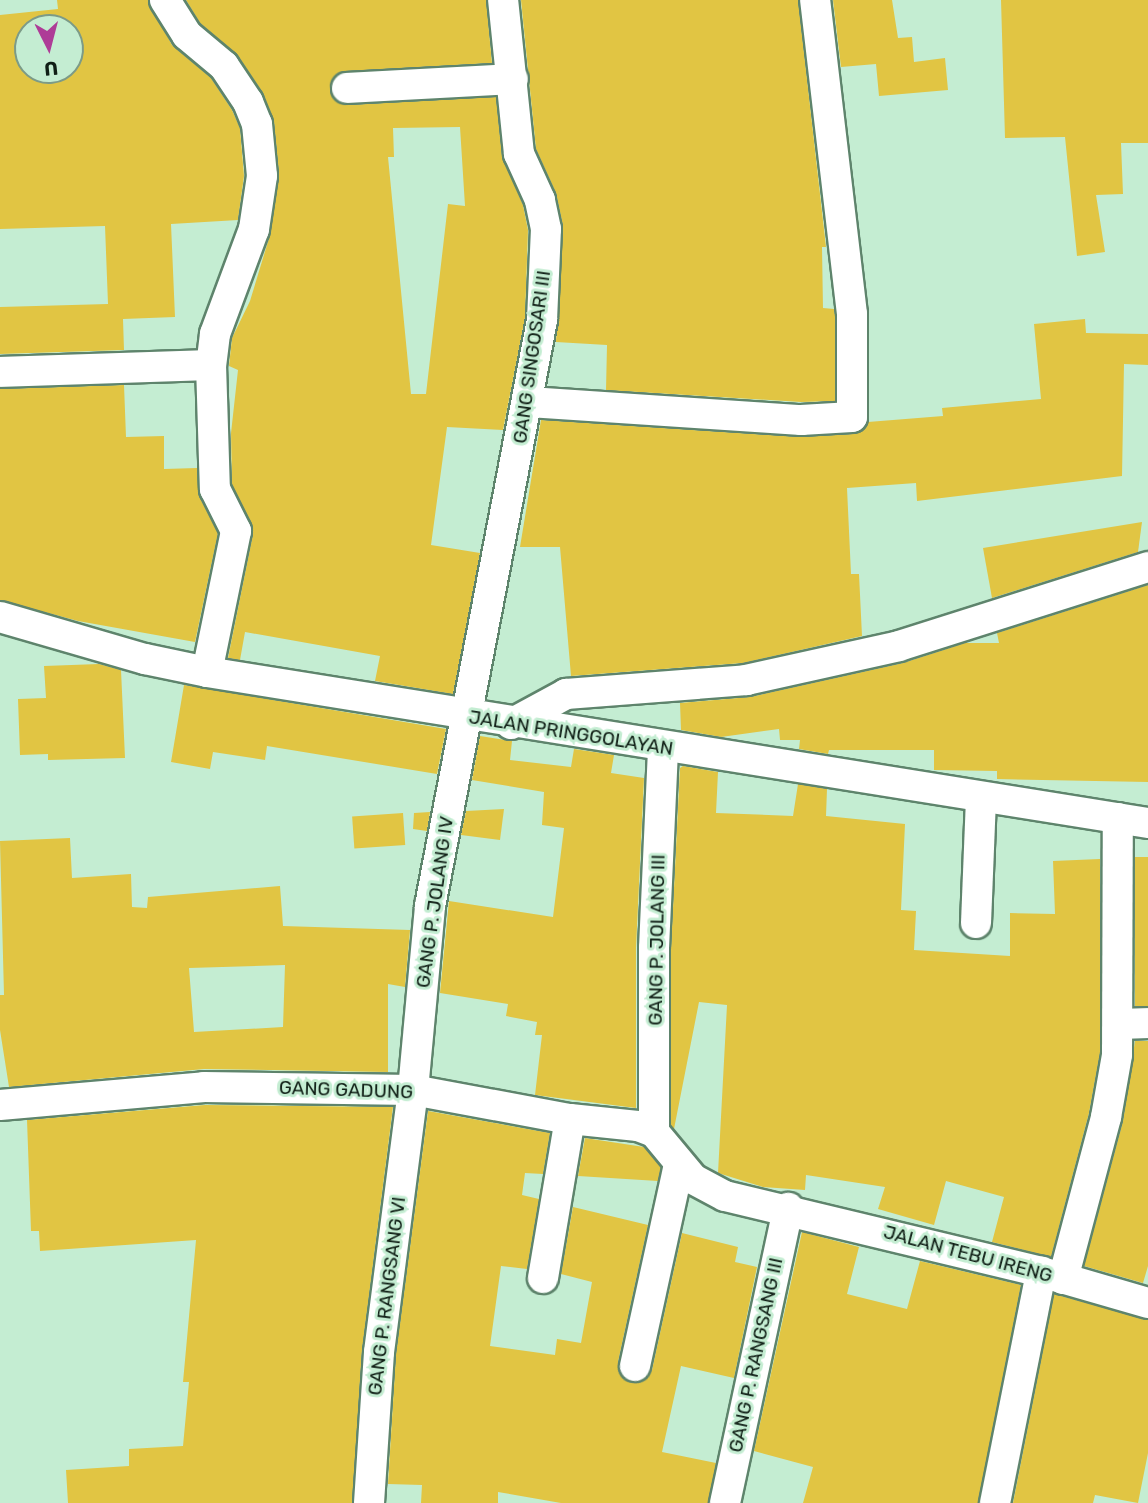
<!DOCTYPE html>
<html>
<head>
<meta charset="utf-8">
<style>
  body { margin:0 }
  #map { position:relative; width:1148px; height:1503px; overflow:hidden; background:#c4edd2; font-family:Rubik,sans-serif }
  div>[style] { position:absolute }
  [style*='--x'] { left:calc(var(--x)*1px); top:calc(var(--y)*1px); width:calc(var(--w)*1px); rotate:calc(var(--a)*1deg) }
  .building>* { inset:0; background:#e1c543; transform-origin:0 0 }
  .roads { filter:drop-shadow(2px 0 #5e846c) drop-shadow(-2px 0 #5e846c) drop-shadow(0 2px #5e846c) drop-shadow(0 -2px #5e846c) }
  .street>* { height:30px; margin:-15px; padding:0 15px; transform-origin:15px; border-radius:15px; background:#fff }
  span { translate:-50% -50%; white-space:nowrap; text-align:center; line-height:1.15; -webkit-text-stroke:6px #c4edd2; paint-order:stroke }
  .street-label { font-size:19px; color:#101f16 }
  .north { position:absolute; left:14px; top:14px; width:70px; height:70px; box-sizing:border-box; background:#c4edd2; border:2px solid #7c9b87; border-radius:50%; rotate:174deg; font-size:19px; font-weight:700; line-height:28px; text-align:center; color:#101f16 }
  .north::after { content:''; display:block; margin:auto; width:24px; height:32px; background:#ae3c97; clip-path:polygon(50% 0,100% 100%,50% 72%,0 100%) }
</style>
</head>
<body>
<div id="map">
  <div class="building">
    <div style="clip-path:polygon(evenodd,57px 0,148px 0,172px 45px,211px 78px,232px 110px,240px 128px,244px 176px,238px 220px,171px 224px,175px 317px,123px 319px,124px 350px,0 354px,0 307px,108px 304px,105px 226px,0 229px,0 15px,58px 9px,57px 0,28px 28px,70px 28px,70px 70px,28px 70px,28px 28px)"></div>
    <div style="clip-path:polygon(evenodd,186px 0,486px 0,492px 63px,346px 71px,337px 74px,330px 88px,333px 98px,348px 105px,496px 97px,502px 156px,523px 205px,528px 230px,525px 318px,503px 430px,447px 427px,431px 545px,480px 553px,453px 694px,375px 681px,380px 656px,245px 632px,240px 660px,228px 658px,253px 534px,232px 485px,231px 433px,238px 370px,229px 366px,232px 338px,250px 301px,270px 235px,279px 174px,274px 122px,263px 93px,238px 56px,200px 23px,186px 0,460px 127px,465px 206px,448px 204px,426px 394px,411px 394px,388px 157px,394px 157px,393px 128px,460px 127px)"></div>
    <div style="clip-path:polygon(521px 0,798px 0,826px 247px,822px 247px,823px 308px,834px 309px,835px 315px,835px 401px,801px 402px,606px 390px,607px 345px,556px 342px,563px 226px,556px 193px,536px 149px)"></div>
    <div style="clip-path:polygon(833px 0,892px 0,898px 38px,912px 37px,914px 62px,945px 58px,948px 90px,879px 96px,876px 64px,841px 67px)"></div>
    <div style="clip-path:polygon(1001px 0,1148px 0,1148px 143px,1121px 143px,1123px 194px,1096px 195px,1105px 252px,1077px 256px,1065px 137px,1005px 138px)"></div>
    <div style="clip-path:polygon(1085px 319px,1086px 333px,1148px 334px,1148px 365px,1124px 364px,1122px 476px,917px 501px,916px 483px,847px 488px,851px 574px,859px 574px,862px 636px,743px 663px,571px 676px,560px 547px,520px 547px,541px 420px,800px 437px,853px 434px,868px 422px,943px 416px,942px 408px,1041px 399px,1034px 324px)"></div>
    <div style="clip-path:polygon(124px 385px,126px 437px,164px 436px,164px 469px,197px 468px,199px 496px,218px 533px,195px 642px,78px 621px,0 600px,0 389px)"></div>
    <div style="clip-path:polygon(1142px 522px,1138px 552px,992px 598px,983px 548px)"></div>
    <div style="clip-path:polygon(1148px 585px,1148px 782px,997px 779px,997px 771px,934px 770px,934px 750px,829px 750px,828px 754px,799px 749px,800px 740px,780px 740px,779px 729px,721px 737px,681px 730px,680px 703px,750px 697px,903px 663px,965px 643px,999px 643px,997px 633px)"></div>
    <div style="clip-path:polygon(99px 664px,121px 670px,125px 758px,48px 760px,48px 754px,20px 755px,18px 699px,46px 698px,44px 666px)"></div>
    <div style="clip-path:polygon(184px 685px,446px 729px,437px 774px,267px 746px,265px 760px,213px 752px,210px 769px,171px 762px)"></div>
    <div style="clip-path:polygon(480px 736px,512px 741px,510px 760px,571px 767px,574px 749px,614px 755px,611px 773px,644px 778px,636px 948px,636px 1108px,535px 1095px,542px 1035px,535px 1035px,537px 1022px,506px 1016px,508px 1004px,440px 993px,449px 901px,553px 917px,564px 828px,542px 825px,544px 792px,472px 780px)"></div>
    <div style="clip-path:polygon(683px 766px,718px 772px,716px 813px,793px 816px,798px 784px,827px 789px,826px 816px,905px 824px,901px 910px,916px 911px,914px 950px,1010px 956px,1010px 913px,1055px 914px,1053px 861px,1100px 859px,1100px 1053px,1089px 1113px,1051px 1257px,992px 1242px,1004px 1197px,946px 1181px,934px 1225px,878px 1209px,885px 1187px,806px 1175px,805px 1190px,763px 1187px,718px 1173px,727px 1005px,699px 1002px,674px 1129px,671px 1126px,671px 948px,680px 768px)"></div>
    <div style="clip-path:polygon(504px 809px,500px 840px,461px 835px,466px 811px)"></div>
    <div style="clip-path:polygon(430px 812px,427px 831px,413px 829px,414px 813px)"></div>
    <div style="left:403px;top:813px;width:32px;height:51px;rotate:86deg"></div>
    <div style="clip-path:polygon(evenodd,70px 838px,72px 878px,131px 874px,132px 907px,147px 908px,148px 897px,280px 886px,283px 926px,410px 930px,405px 987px,388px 984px,388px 1072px,204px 1069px,9px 1087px,0 1030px,0 995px,4px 995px,0 841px,70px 838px,285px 965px,283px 1027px,194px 1032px,189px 968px,285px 965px)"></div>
    <div style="left:1148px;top:857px;width:149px;height:13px;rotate:90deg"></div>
    <div style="clip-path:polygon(1135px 1041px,1148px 1041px,1148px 1266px,1143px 1283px,1084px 1266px,1123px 1121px)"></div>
    <div style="clip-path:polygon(205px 1105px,393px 1107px,362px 1350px,352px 1503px,68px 1503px,66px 1470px,129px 1466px,129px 1449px,183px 1446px,189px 1382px,183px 1382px,196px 1240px,40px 1251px,39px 1231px,31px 1231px,27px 1120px)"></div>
    <div style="clip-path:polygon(428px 1111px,550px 1133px,543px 1174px,525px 1173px,522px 1195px,539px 1199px,527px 1269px,501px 1266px,490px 1346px,555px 1355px,557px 1339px,581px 1343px,592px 1282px,561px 1274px,573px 1207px,648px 1225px,618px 1362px,619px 1372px,631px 1383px,641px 1382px,652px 1370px,682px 1233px,738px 1247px,735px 1262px,757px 1267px,734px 1378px,681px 1366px,662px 1452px,716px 1463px,708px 1503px,561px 1503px,498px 1492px,498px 1503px,421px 1503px,422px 1485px,388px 1484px,396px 1354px)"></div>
    <div style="clip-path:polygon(585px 1138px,644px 1147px,661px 1167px,658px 1181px,578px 1176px)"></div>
    <div style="clip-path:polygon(802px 1232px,859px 1247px,847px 1294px,907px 1309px,920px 1261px,1021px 1285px,978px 1503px,803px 1503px,813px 1467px,754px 1451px)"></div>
    <div style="clip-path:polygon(1054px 1294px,1148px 1320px,1148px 1453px,1138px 1503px,1095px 1495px,1093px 1503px,1013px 1503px)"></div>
  </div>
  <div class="roads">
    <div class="street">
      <div style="--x:165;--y:0;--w:41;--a:57.8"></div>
      <div style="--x:187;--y:35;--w:48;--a:40"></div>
      <div style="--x:224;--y:66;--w:43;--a:56.3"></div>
      <div style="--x:248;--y:102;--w:24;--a:68"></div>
      <div style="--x:257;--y:124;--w:52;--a:84.5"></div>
      <div style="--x:262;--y:176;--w:54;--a:98.6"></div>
      <div style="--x:254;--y:229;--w:112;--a:110.4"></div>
      <div style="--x:215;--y:334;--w:31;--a:97"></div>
      <div style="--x:211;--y:365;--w:124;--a:88.2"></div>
      <div style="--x:215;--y:489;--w:47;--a:63.4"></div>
      <div style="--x:236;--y:531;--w:144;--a:101.6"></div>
      <div style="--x:347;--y:88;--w:166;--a:-3.1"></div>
      <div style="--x:0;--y:372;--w:211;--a:-1.9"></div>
      <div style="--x:529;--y:402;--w:273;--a:3.8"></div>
      <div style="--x:801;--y:420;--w:51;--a:-3.4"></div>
      <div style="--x:852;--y:417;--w:103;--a:-90"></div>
      <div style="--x:852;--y:314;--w:316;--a:-96.7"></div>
      <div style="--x:0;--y:617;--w:151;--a:16.2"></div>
      <div style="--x:145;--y:659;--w:63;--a:11.8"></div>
      <div style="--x:207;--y:672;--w:953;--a:9.12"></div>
      <div style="--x:511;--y:724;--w:63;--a:-28.6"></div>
      <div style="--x:566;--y:694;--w:181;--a:-4.4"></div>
      <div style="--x:746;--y:680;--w:157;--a:-12.5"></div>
      <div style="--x:899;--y:646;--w:261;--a:-17.6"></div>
      <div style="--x:976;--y:923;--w:126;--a:-87.7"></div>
      <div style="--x:1119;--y:1024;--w:29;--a:-2"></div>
      <div style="--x:0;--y:1105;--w:205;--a:-5"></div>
      <div style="--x:204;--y:1087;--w:209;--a:0.8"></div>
      <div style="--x:413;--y:1090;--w:160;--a:10.5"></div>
      <div style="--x:570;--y:1119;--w:68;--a:5.9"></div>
      <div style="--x:638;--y:1126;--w:17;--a:21"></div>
      <div style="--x:654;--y:1132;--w:61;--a:50.3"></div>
      <div style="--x:693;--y:1179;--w:36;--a:28"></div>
      <div style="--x:725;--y:1196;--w:325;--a:13.5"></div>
      <div style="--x:1041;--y:1272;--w:111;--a:16.2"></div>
      <div style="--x:654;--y:1132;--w:184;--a:-90"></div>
      <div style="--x:654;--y:948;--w:200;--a:-87.4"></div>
      <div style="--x:543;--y:1278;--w:161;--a:-80.4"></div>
      <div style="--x:1063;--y:1279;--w:168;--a:-75.1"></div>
      <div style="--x:1106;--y:1117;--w:63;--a:-79.9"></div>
      <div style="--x:1117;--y:1055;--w:237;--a:-89.8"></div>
      <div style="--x:635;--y:1366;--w:206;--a:-77.7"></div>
      <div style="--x:369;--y:1503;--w:151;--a:-86.2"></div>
      <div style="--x:379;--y:1352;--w:264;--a:-82.6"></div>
      <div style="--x:413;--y:1090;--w:185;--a:-84.7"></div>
      <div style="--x:430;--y:906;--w:597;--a:-79.18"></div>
      <div style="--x:542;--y:320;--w:91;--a:-87.5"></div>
      <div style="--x:546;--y:229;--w:30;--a:-102"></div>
      <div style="--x:540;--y:200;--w:51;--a:-114.5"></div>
      <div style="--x:519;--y:154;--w:155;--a:-95.9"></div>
      <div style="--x:725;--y:1503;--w:302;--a:-77.9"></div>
      <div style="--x:995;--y:1503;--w:236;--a:-78.7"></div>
    </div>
  </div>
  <div class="street-label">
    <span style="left:532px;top:357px;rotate:-82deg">GANG SINGOSARI III</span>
    <span style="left:571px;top:733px;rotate:9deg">JALAN PRINGGOLAYAN</span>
    <span style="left:435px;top:902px;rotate:-82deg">GANG P. JOLANG IV</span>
    <span style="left:657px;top:940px;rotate:-89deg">GANG P. JOLANG III</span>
    <span style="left:346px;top:1090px;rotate:2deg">GANG GADUNG</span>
    <span style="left:968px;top:1254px;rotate:15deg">JALAN TEBU IRENG</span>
    <span style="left:387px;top:1296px;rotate:-83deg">GANG P. RANGSANG VI</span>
    <span style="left:756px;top:1355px;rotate:-78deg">GANG P. RANGSANG III</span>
  </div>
  <div class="north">U</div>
</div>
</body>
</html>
